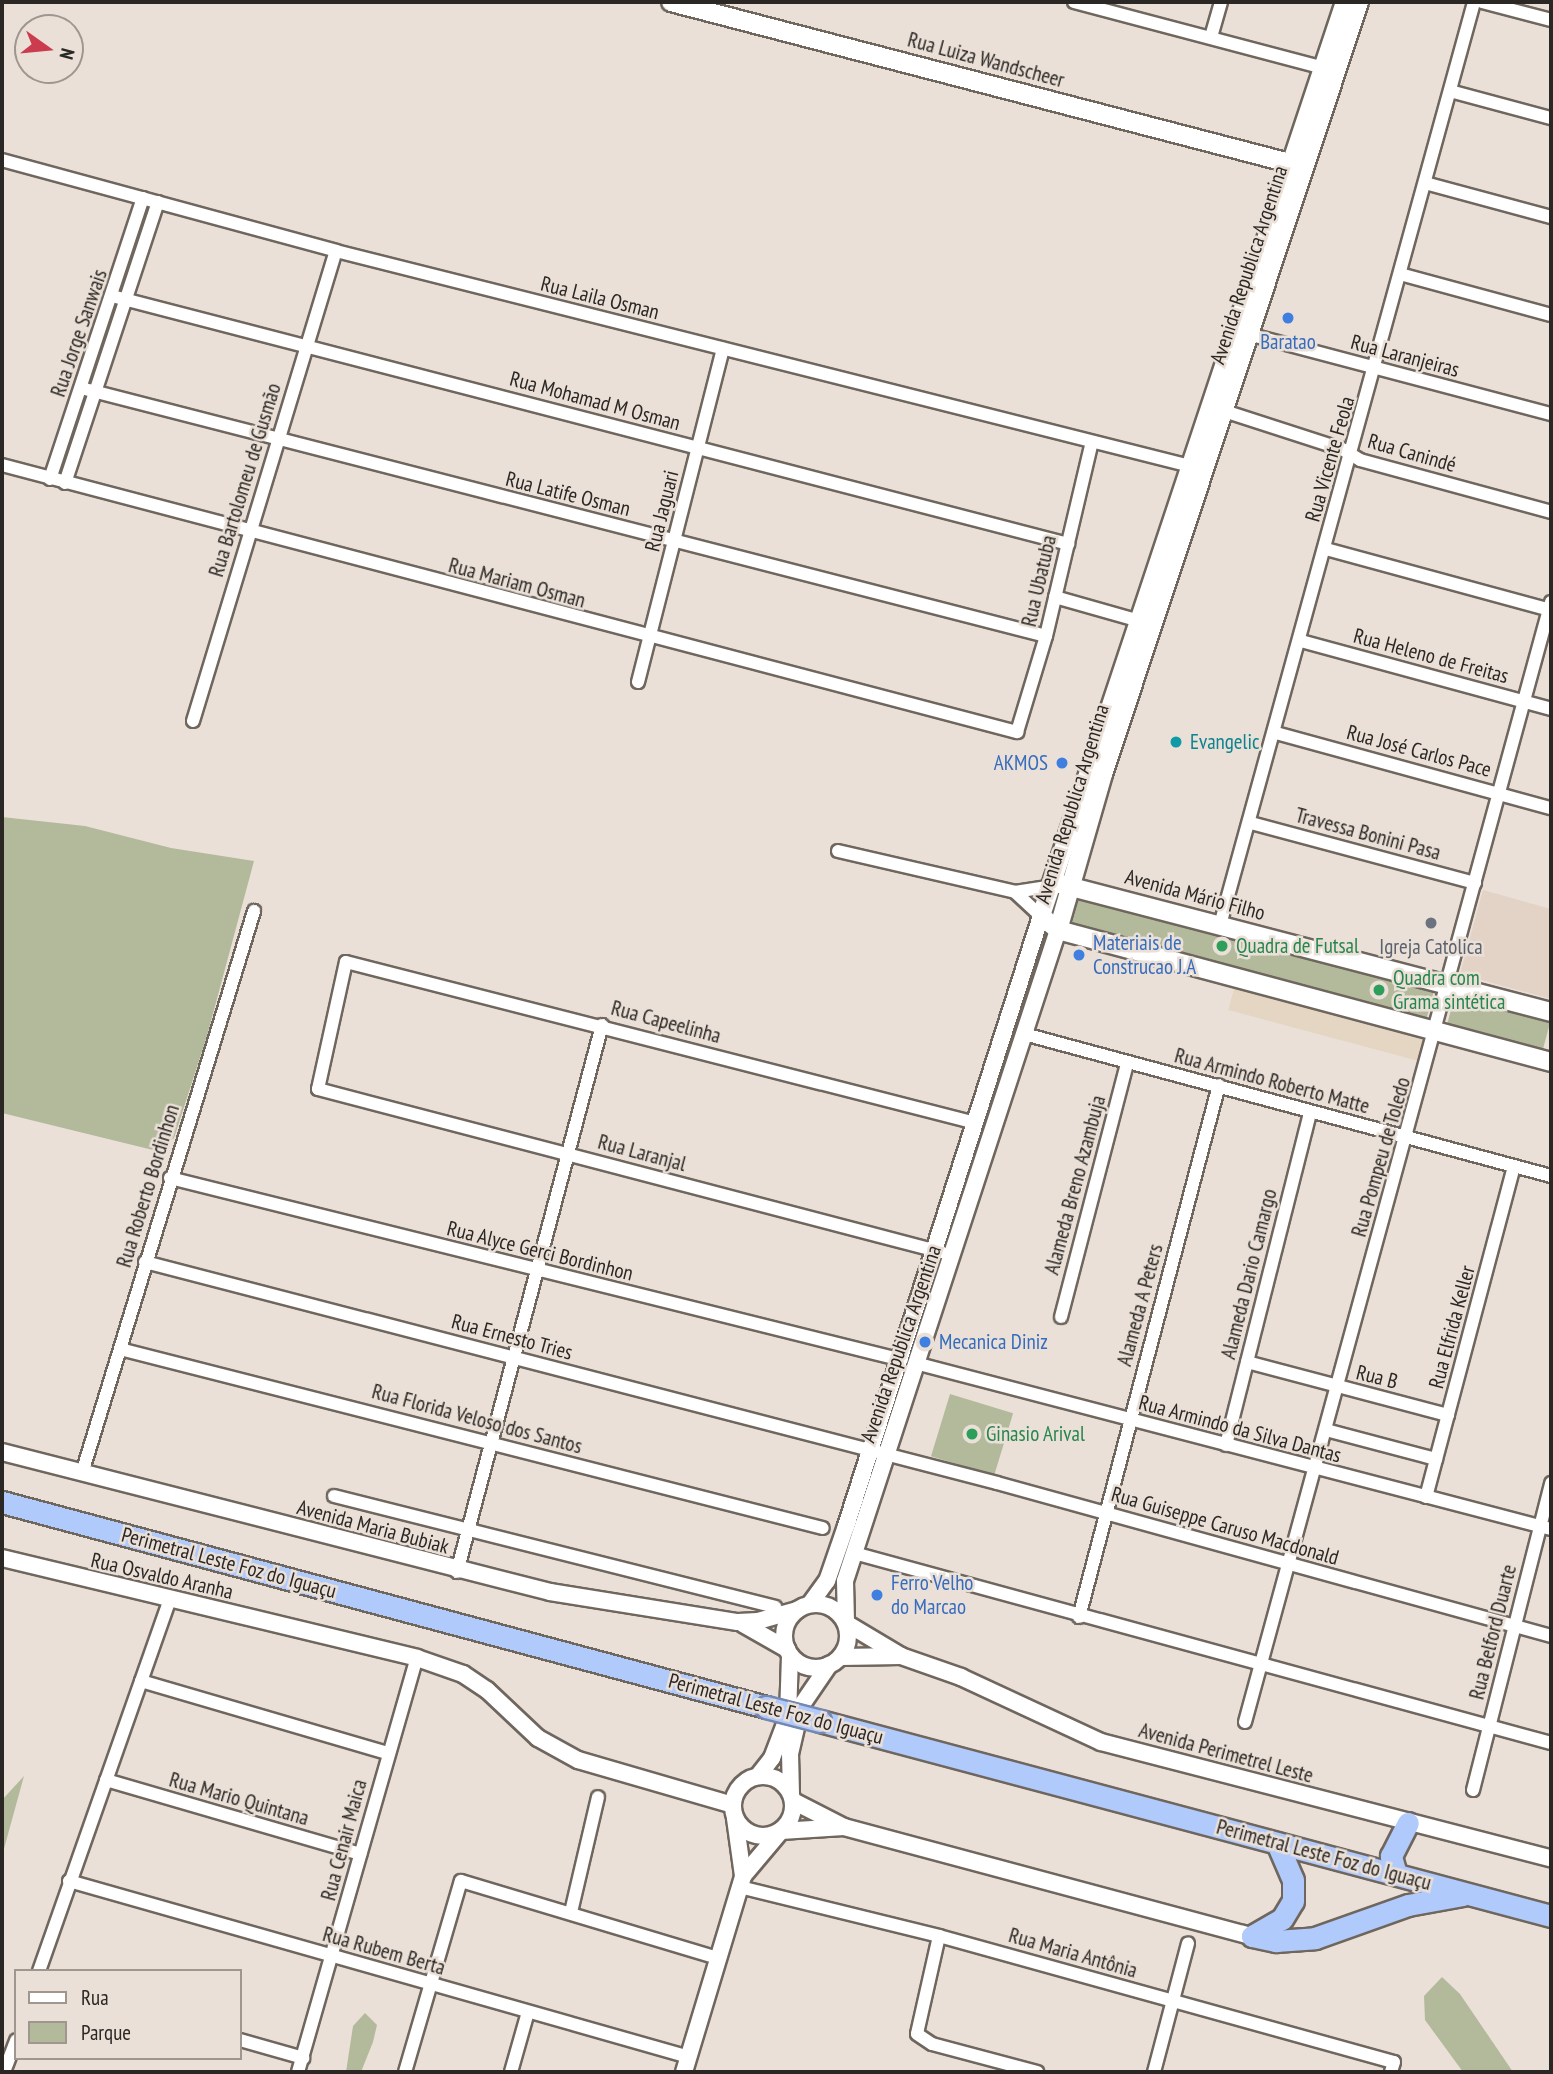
<!DOCTYPE html>
<html>
<head>
<meta charset="utf-8">
<style>
  body { margin:0 }
  #map { position:relative; width:1553px; height:2074px; overflow:hidden; background:#eae0d7; font-family:"PT Sans Narrow",sans-serif }
  div>[style] { position:absolute }
  [style*='--x'] { left:calc(var(--x)*1px); top:calc(var(--y)*1px); width:calc(var(--w)*1px); rotate:calc(var(--a)*1deg) }
  .commercial>* { inset:0; background:#e4d6c3; transform-origin:0 0 }
  .built>* { inset:0; background:#e3d3c6 }
  .green>* { inset:0; background:#b3ba9c; transform-origin:0 0 }
  .roads { filter:drop-shadow(2px 0 #6f665e) drop-shadow(-2px 0 #6f665e) drop-shadow(0 2px #6f665e) drop-shadow(0 -2px #6f665e) }
  .minor>* { height:12px; margin:-6px; padding:0 6px; transform-origin:6px; border-radius:6px; background:#fff }
  .tertiary>* { height:16px; margin:-8px; padding:0 8px; transform-origin:8px; border-radius:8px; background:#fff }
  .tertiary>.ring { margin:-8px; padding:0; box-sizing:content-box; background:none; border:16px solid #fff; border-radius:50% }
  .secondary>* { height:18px; margin:-9px; padding:0 9px; transform-origin:9px; border-radius:9px; background:#fff }
  .trunk>* { height:21px; margin:-10.5px; padding:0 10.5px; transform-origin:10.5px; border-radius:10.5px; background:#b0cafc }
  .bridges { filter:drop-shadow(2px 0 #7588b0) drop-shadow(-2px 0 #7588b0) drop-shadow(0 2px #7588b0) drop-shadow(0 -2px #7588b0) }
  .trunk-bridge>* { height:21px; margin:-10.5px; padding:0 10.5px; transform-origin:10.5px; border-radius:10.5px; background:#b0cafc }
  .dots>* { width:19px; height:19px; translate:-50% -50%; box-sizing:border-box; border:4px solid #eae0d7; border-radius:50% }
  span { translate:-50% -50%; white-space:nowrap; text-align:center; line-height:1.15; -webkit-text-stroke:5px #eae0d7; paint-order:stroke }
  .street-label { font-size:21px; color:#2b2724 }
  .shop-label { font-size:21px; color:#366cbe }
  .right { translate:-100% -50%; text-align:right }
  .left { translate:0 -50%; text-align:left }
  .culture-label { font-size:21px; color:#0d838f }
  .leisure-label { font-size:21px; color:#27864d }
  .worship-label { font-size:21px; color:#5b616d }
  .frame { position:absolute; inset:0; border:4px solid #2b2724; pointer-events:none }
  .legend { position:absolute; left:14px; top:1969px; width:228px; height:91px; box-sizing:border-box; background:#eae0d7; border:2px solid #9e968f; margin:0; padding:9px 12px; list-style:none; font-size:21px; color:#2b2724 }
  .legend li { display:flex; align-items:center; gap:14px; height:35px }
  .legend b { width:35px; border:2px solid #9e968f }
  .north { position:absolute; left:14px; top:14px; width:70px; height:70px; box-sizing:border-box; background:#eae0d7; border:2px solid #9e968f; border-radius:50%; rotate:105deg; font-size:19px; font-weight:700; line-height:28px; text-align:center; color:#2b2724 }
  .north::after { content:''; display:block; margin:auto; width:24px; height:32px; background:#cc3c4f; clip-path:polygon(50% 0,100% 100%,50% 72%,0 100%) }
</style>
</head>
<body>
<div id="map">
  <div class="commercial">
    <div style="left:1236px;top:981px;width:203px;height:30px;rotate:15deg"></div>
  </div>
  <div class="built">
    <div style="clip-path:polygon(1483px 890px,1551px 909px,1551px 999px,1460px 974px)"></div>
  </div>
  <div class="green">
    <div style="clip-path:polygon(2px 817px,85px 826px,171px 848px,254px 861px,207px 1036px,174px 1138px,157px 1151px,2px 1113px)"></div>
    <div style="left:1080px;top:894px;width:367px;height:31px;rotate:15deg"></div>
    <div style="left:1455px;top:995px;width:99px;height:29px;rotate:15deg"></div>
    <div style="left:950px;top:1394px;width:66px;height:65px;rotate:17deg"></div>
    <div style="clip-path:polygon(24px 1776px,2px 1856px,2px 1800px)"></div>
    <div style="clip-path:polygon(1442px 1977px,1460px 1994px,1513px 2072px,1463px 2072px,1425px 2020px,1424px 1996px)"></div>
    <div style="clip-path:polygon(365px 2013px,377px 2025px,373px 2042px,361px 2072px,346px 2072px,353px 2026px)"></div>
  </div>
  <div class="roads">
    <div class="minor">
      <div style="--x:1074;--y:2;--w:258;--a:14.8"></div>
      <div style="--x:1482;--y:2;--w:71;--a:14.6"></div>
      <div style="--x:1211;--y:37;--w:36;--a:-74"></div>
      <div style="--x:1450;--y:91;--w:105;--a:15"></div>
      <div style="--x:2;--y:160;--w:346;--a:15.2"></div>
      <div style="--x:336;--y:251;--w:889;--a:14.13"></div>
      <div style="--x:1425;--y:183;--w:131;--a:15.1"></div>
      <div style="--x:1400;--y:274;--w:156;--a:15.2"></div>
      <div style="--x:112;--y:296;--w:988;--a:14.54"></div>
      <div style="--x:1244;--y:333;--w:318;--a:14.8"></div>
      <div style="--x:81;--y:388;--w:996;--a:14.41"></div>
      <div style="--x:1218;--y:409;--w:130;--a:17.9"></div>
      <div style="--x:1342;--y:449;--w:21;--a:31"></div>
      <div style="--x:1360;--y:460;--w:198;--a:15.2"></div>
      <div style="--x:2;--y:465;--w:1050;--a:14.74"></div>
      <div style="--x:1017;--y:732;--w:100;--a:-73.2"></div>
      <div style="--x:1046;--y:636;--w:199;--a:-76.7"></div>
      <div style="--x:50;--y:479;--w:296;--a:-71.7"></div>
      <div style="--x:65;--y:483;--w:296;--a:-71.7"></div>
      <div style="--x:1326;--y:549;--w:233;--a:15.2"></div>
      <div style="--x:1055;--y:597;--w:88;--a:15.8"></div>
      <div style="--x:1301;--y:641;--w:259;--a:15.2"></div>
      <div style="--x:638;--y:682;--w:344;--a:-75.7"></div>
      <div style="--x:193;--y:721;--w:491;--a:-73.1"></div>
      <div style="--x:1276;--y:733;--w:285;--a:15.3"></div>
      <div style="--x:1251;--y:823;--w:232;--a:15"></div>
      <div style="--x:838;--y:851;--w:182;--a:13"></div>
      <div style="--x:1015;--y:892;--w:36;--a:-9"></div>
      <div style="--x:1015;--y:892;--w:35;--a:43"></div>
      <div style="--x:1220;--y:925;--w:957;--a:-74.61"></div>
      <div style="--x:1024;--y:1034;--w:546;--a:15.08"></div>
      <div style="--x:170;--y:1178;--w:754;--a:13.96"></div>
      <div style="--x:941;--y:1252;--w:644;--a:-165.34"></div>
      <div style="--x:318;--y:1089;--w:130;--a:-77.6"></div>
      <div style="--x:346;--y:962;--w:650;--a:14.34"></div>
      <div style="--x:145;--y:1262;--w:880;--a:14.54"></div>
      <div style="--x:997;--y:1483;--w:575;--a:15.44"></div>
      <div style="--x:1061;--y:1317;--w:262;--a:-75.4"></div>
      <div style="--x:120;--y:1349;--w:725;--a:14.29"></div>
      <div style="--x:1247;--y:1362;--w:208;--a:14.8"></div>
      <div style="--x:919;--y:1364;--w:653;--a:14.63"></div>
      <div style="--x:1326;--y:1430;--w:114;--a:14.8"></div>
      <div style="--x:1226;--y:1445;--w:343;--a:-75.8"></div>
      <div style="--x:82;--y:1473;--w:588;--a:-72.98"></div>
      <div style="--x:334;--y:1496;--w:455;--a:14.1"></div>
      <div style="--x:1426;--y:1497;--w:342;--a:-75.1"></div>
      <div style="--x:854;--y:1553;--w:722;--a:15.25"></div>
      <div style="--x:457;--y:1572;--w:566;--a:-75.15"></div>
      <div style="--x:1079;--y:1617;--w:550;--a:-75.26"></div>
      <div style="--x:141;--y:1681;--w:257;--a:16.3"></div>
      <div style="--x:1245;--y:1722;--w:1161;--a:-74.72"></div>
      <div style="--x:106;--y:1780;--w:265;--a:16.2"></div>
      <div style="--x:1473;--y:1790;--w:317;--a:-75.7"></div>
      <div style="--x:69;--y:1881;--w:644;--a:15.85"></div>
      <div style="--x:740;--y:1887;--w:205;--a:13.8"></div>
      <div style="--x:939;--y:1936;--w:472;--a:15.5"></div>
      <div style="--x:1394;--y:2062;--w:10;--a:107"></div>
      <div style="--x:571;--y:1912;--w:118;--a:-76.8"></div>
      <div style="--x:939;--y:1936;--w:100;--a:102.7"></div>
      <div style="--x:917;--y:2034;--w:18;--a:34"></div>
      <div style="--x:932;--y:2044;--w:109;--a:14.9"></div>
      <div style="--x:39;--y:1971;--w:392;--a:-70.6"></div>
      <div style="--x:240;--y:2040;--w:66;--a:15.9"></div>
      <div style="--x:4;--y:2072;--w:34;--a:-69"></div>
      <div style="--x:298;--y:2072;--w:431;--a:-74"></div>
      <div style="--x:405;--y:2072;--w:199;--a:-73.7"></div>
      <div style="--x:461;--y:1881;--w:268;--a:16.7"></div>
      <div style="--x:511;--y:2072;--w:62;--a:-74.2"></div>
      <div style="--x:1154;--y:2072;--w:133;--a:-75.2"></div>
    </div>
    <div class="tertiary">
      <div style="--x:1058;--y:930;--w:685;--a:108.12"></div>
      <div style="--x:845;--y:1581;--w:42;--a:88.6"></div>
      <div style="--x:846;--y:1623;--w:64;--a:31"></div>
      <div style="--x:901;--y:1656;--w:64;--a:19.3"></div>
      <div style="--x:961;--y:1677;--w:154;--a:24.9"></div>
      <div style="--x:1101;--y:1742;--w:465;--a:14.5"></div>
      <div style="--x:2;--y:1452;--w:566;--a:14.33"></div>
      <div style="--x:550;--y:1592;--w:190;--a:9.1"></div>
      <div style="--x:738;--y:1622;--w:20;--a:-3"></div>
      <div style="--x:758;--y:1621;--w:41;--a:-15.8"></div>
      <div style="--x:2;--y:1558;--w:427;--a:13.5"></div>
      <div style="--x:417;--y:1658;--w:49;--a:19.2"></div>
      <div style="--x:463;--y:1674;--w:29;--a:34"></div>
      <div style="--x:487;--y:1690;--w:70;--a:43.3"></div>
      <div style="--x:538;--y:1738;--w:46;--a:28.8"></div>
      <div style="--x:578;--y:1760;--w:161;--a:16.2"></div>
      <div class="ring" style="left:784px;top:1604px;width:48px;height:48px"></div>
      <div style="--x:810;--y:1604;--w:29;--a:-54"></div>
      <div style="--x:827;--y:1581;--w:58;--a:-70.9"></div>
      <div style="--x:846;--y:1526;--w:640;--a:-72.27"></div>
      <div style="--x:743;--y:1624;--w:51;--a:29.6"></div>
      <div style="--x:841;--y:1657;--w:60;--a:-1"></div>
      <div class="ring" style="left:733px;top:1776px;width:44px;height:44px"></div>
      <div style="--x:758;--y:1776;--w:23;--a:-52"></div>
      <div style="--x:772;--y:1758;--w:45;--a:-69.1"></div>
      <div style="--x:788;--y:1716;--w:61;--a:-88.1"></div>
      <div style="--x:791;--y:1794;--w:40;--a:-91.4"></div>
      <div style="--x:790;--y:1754;--w:49;--a:-77.1"></div>
      <div style="--x:801;--y:1706;--w:50;--a:-55.7"></div>
      <div style="--x:793;--y:1801;--w:57;--a:27"></div>
      <div style="--x:844;--y:1827;--w:422;--a:15"></div>
      <div style="--x:743;--y:1876;--w:59;--a:-49.8"></div>
      <div style="--x:781;--y:1831;--w:63;--a:-3.6"></div>
      <div style="--x:684;--y:2072;--w:205;--a:-73.2"></div>
      <div style="--x:743;--y:1876;--w:59;--a:-97.9"></div>
    </div>
    <div class="secondary">
      <div style="--x:671;--y:2;--w:651;--a:14.59"></div>
      <div style="--x:1345;--y:2;--w:963;--a:108.4"></div>
      <div style="--x:1041;--y:916;--w:22;--a:39"></div>
      <div style="--x:1058;--y:930;--w:510;--a:14.99"></div>
      <div style="--x:1060;--y:884;--w:507;--a:14.61"></div>
      <div style="--x:1058;--y:930;--w:162;--a:-73.9"></div>
      <div style="--x:1103;--y:774;--w:813;--a:-71.65"></div>
    </div>
    <div class="trunk">
      <div style="--x:2;--y:1502;--w:791;--a:15.02"></div>
      <div style="--x:820;--y:1721;--w:757;--a:14.94"></div>
      <div style="--x:1396;--y:1874;--w:19;--a:-106"></div>
      <div style="--x:1391;--y:1856;--w:37;--a:-63"></div>
      <div style="--x:1252;--y:1936;--w:25;--a:12"></div>
      <div style="--x:1276;--y:1941;--w:39;--a:-4"></div>
      <div style="--x:1315;--y:1938;--w:99;--a:-19.5"></div>
      <div style="--x:1408;--y:1905;--w:56;--a:-10.3"></div>
      <div style="--x:1252;--y:1936;--w:34;--a:-30"></div>
      <div style="--x:1282;--y:1919;--w:21;--a:-59"></div>
      <div style="--x:1293;--y:1901;--w:21;--a:-90"></div>
      <div style="--x:1293;--y:1880;--w:40;--a:-113.4"></div>
    </div>
  </div>
  <div class="bridges">
    <div class="trunk-bridge">
      <div style="--x:766;--y:1707;--w:56;--a:14.5"></div>
    </div>
  </div>
  <div class="dots">
    <div style="left:1288px;top:318px;background:#3f7fe0"></div>
    <div style="left:1176px;top:742px;background:#0f9aa8"></div>
    <div style="left:1062px;top:763px;background:#3f7fe0"></div>
    <div style="left:1431px;top:923px;background:#6b7280"></div>
    <div style="left:1222px;top:946px;background:#2e9e5b"></div>
    <div style="left:1079px;top:955px;background:#3f7fe0"></div>
    <div style="left:1379px;top:990px;background:#2e9e5b"></div>
    <div style="left:925px;top:1342px;background:#3f7fe0"></div>
    <div style="left:972px;top:1434px;background:#2e9e5b"></div>
    <div style="left:877px;top:1595px;background:#3f7fe0"></div>
  </div>
  <div class="street-label">
    <span style="left:986px;top:60px;rotate:15deg">Rua Luiza Wandscheer</span>
    <span style="left:1249px;top:265px;rotate:-72deg">Avenida Republica Argentina</span>
    <span style="left:600px;top:298px;rotate:14deg">Rua Laila Osman</span>
    <span style="left:79px;top:333px;rotate:-71deg">Rua Jorge Sanwais</span>
    <span style="left:1405px;top:356px;rotate:15deg">Rua Laranjeiras</span>
    <span style="left:595px;top:401px;rotate:15deg">Rua Mohamad M Osman</span>
    <span style="left:1412px;top:453px;rotate:16deg">Rua Canindé</span>
    <span style="left:1330px;top:459px;rotate:-74deg">Rua Vicente Feola</span>
    <span style="left:245px;top:480px;rotate:-73deg">Rua Bartolomeu de Gusmão</span>
    <span style="left:568px;top:494px;rotate:14deg">Rua Latife Osman</span>
    <span style="left:662px;top:511px;rotate:-76deg">Rua Jaguari</span>
    <span style="left:1039px;top:581px;rotate:-77deg">Rua Ubatuba</span>
    <span style="left:517px;top:583px;rotate:15deg">Rua Mariam Osman</span>
    <span style="left:1431px;top:656px;rotate:15deg">Rua Heleno de Freitas</span>
    <span style="left:1419px;top:751px;rotate:15deg">Rua José Carlos Pace</span>
    <span style="left:1072px;top:804px;rotate:-73deg">Avenida Republica Argentina</span>
    <span style="left:1368px;top:834px;rotate:15deg">Travessa Bonini Pasa</span>
    <span style="left:1195px;top:895px;rotate:15deg">Avenida Mário Filho</span>
    <span style="left:666px;top:1022px;rotate:15deg">Rua Capeelinha</span>
    <span style="left:1272px;top:1081px;rotate:15deg">Rua Armindo Roberto Matte</span>
    <span style="left:642px;top:1153px;rotate:15deg">Rua Laranjal</span>
    <span style="left:1381px;top:1157px;rotate:-74deg">Rua Pompeu de Toledo</span>
    <span style="left:1075px;top:1185px;rotate:-75deg">Alameda Breno Azambuja</span>
    <span style="left:148px;top:1186px;rotate:-73deg">Rua Roberto Bordinhon</span>
    <span style="left:540px;top:1251px;rotate:14deg">Rua Alyce Gerci Bordinhon</span>
    <span style="left:1249px;top:1274px;rotate:-76deg">Alameda Dario Camargo</span>
    <span style="left:1140px;top:1305px;rotate:-75deg">Alameda A Peters</span>
    <span style="left:1452px;top:1327px;rotate:-75deg">Rua Elfrida Keller</span>
    <span style="left:512px;top:1337px;rotate:15deg">Rua Ernesto Tries</span>
    <span style="left:901px;top:1344px;rotate:-71deg">Avenida Republica Argentina</span>
    <span style="left:1377px;top:1377px;rotate:14deg">Rua B</span>
    <span style="left:477px;top:1419px;rotate:15deg">Rua Florida Veloso dos Santos</span>
    <span style="left:1240px;top:1429px;rotate:15deg">Rua Armindo da Silva Dantas</span>
    <span style="left:1225px;top:1526px;rotate:16deg">Rua Guiseppe Caruso Macdonald</span>
    <span style="left:373px;top:1527px;rotate:15deg">Avenida Maria Bubiak</span>
    <span style="left:229px;top:1563px;rotate:15deg">Perimetral Leste Foz do Iguaçu</span>
    <span style="left:162px;top:1576px;rotate:13deg">Rua Osvaldo Aranha</span>
    <span style="left:1493px;top:1632px;rotate:-76deg">Rua Belford Duarte</span>
    <span style="left:776px;top:1709px;rotate:15deg">Perimetral Leste Foz do Iguaçu</span>
    <span style="left:1226px;top:1753px;rotate:15deg">Avenida Perimetrel Leste</span>
    <span style="left:239px;top:1799px;rotate:16deg">Rua Mario Quintana</span>
    <span style="left:344px;top:1840px;rotate:-75deg">Rua Cenair Maica</span>
    <span style="left:1324px;top:1855px;rotate:15deg">Perimetral Leste Foz do Iguaçu</span>
    <span style="left:384px;top:1951px;rotate:16deg">Rua Rubem Berta</span>
    <span style="left:1073px;top:1953px;rotate:16deg">Rua Maria Antônia</span>
  </div>
  <div class="shop-label">
    <span style="left:1288px;top:342px">Baratao</span>
    <span class="right" style="left:1048px;top:763px">AKMOS</span>
    <span class="left" style="left:1093px;top:955px">Materiais de<br>Construcao J.A</span>
    <span class="left" style="left:939px;top:1342px">Mecanica Diniz</span>
    <span class="left" style="left:891px;top:1595px">Ferro Velho<br>do Marcao</span>
  </div>
  <div class="culture-label">
    <span class="left" style="left:1190px;top:742px">Evangelic</span>
  </div>
  <div class="leisure-label">
    <span class="left" style="left:1236px;top:946px">Quadra de Futsal</span>
    <span class="left" style="left:1393px;top:990px">Quadra com<br>Grama sintética</span>
    <span class="left" style="left:986px;top:1434px">Ginasio Arival</span>
  </div>
  <div class="worship-label">
    <span style="left:1431px;top:947px">Igreja Catolica</span>
  </div>
  <div class="frame"></div>
  <ul class="legend">
  <li><b style="height:9px;background:#fff"></b>Rua</li>
  <li><b style="height:19px;background:#b3ba9c"></b>Parque</li>
  </ul>
  <div class="north">N</div>
</div>
</body>
</html>
